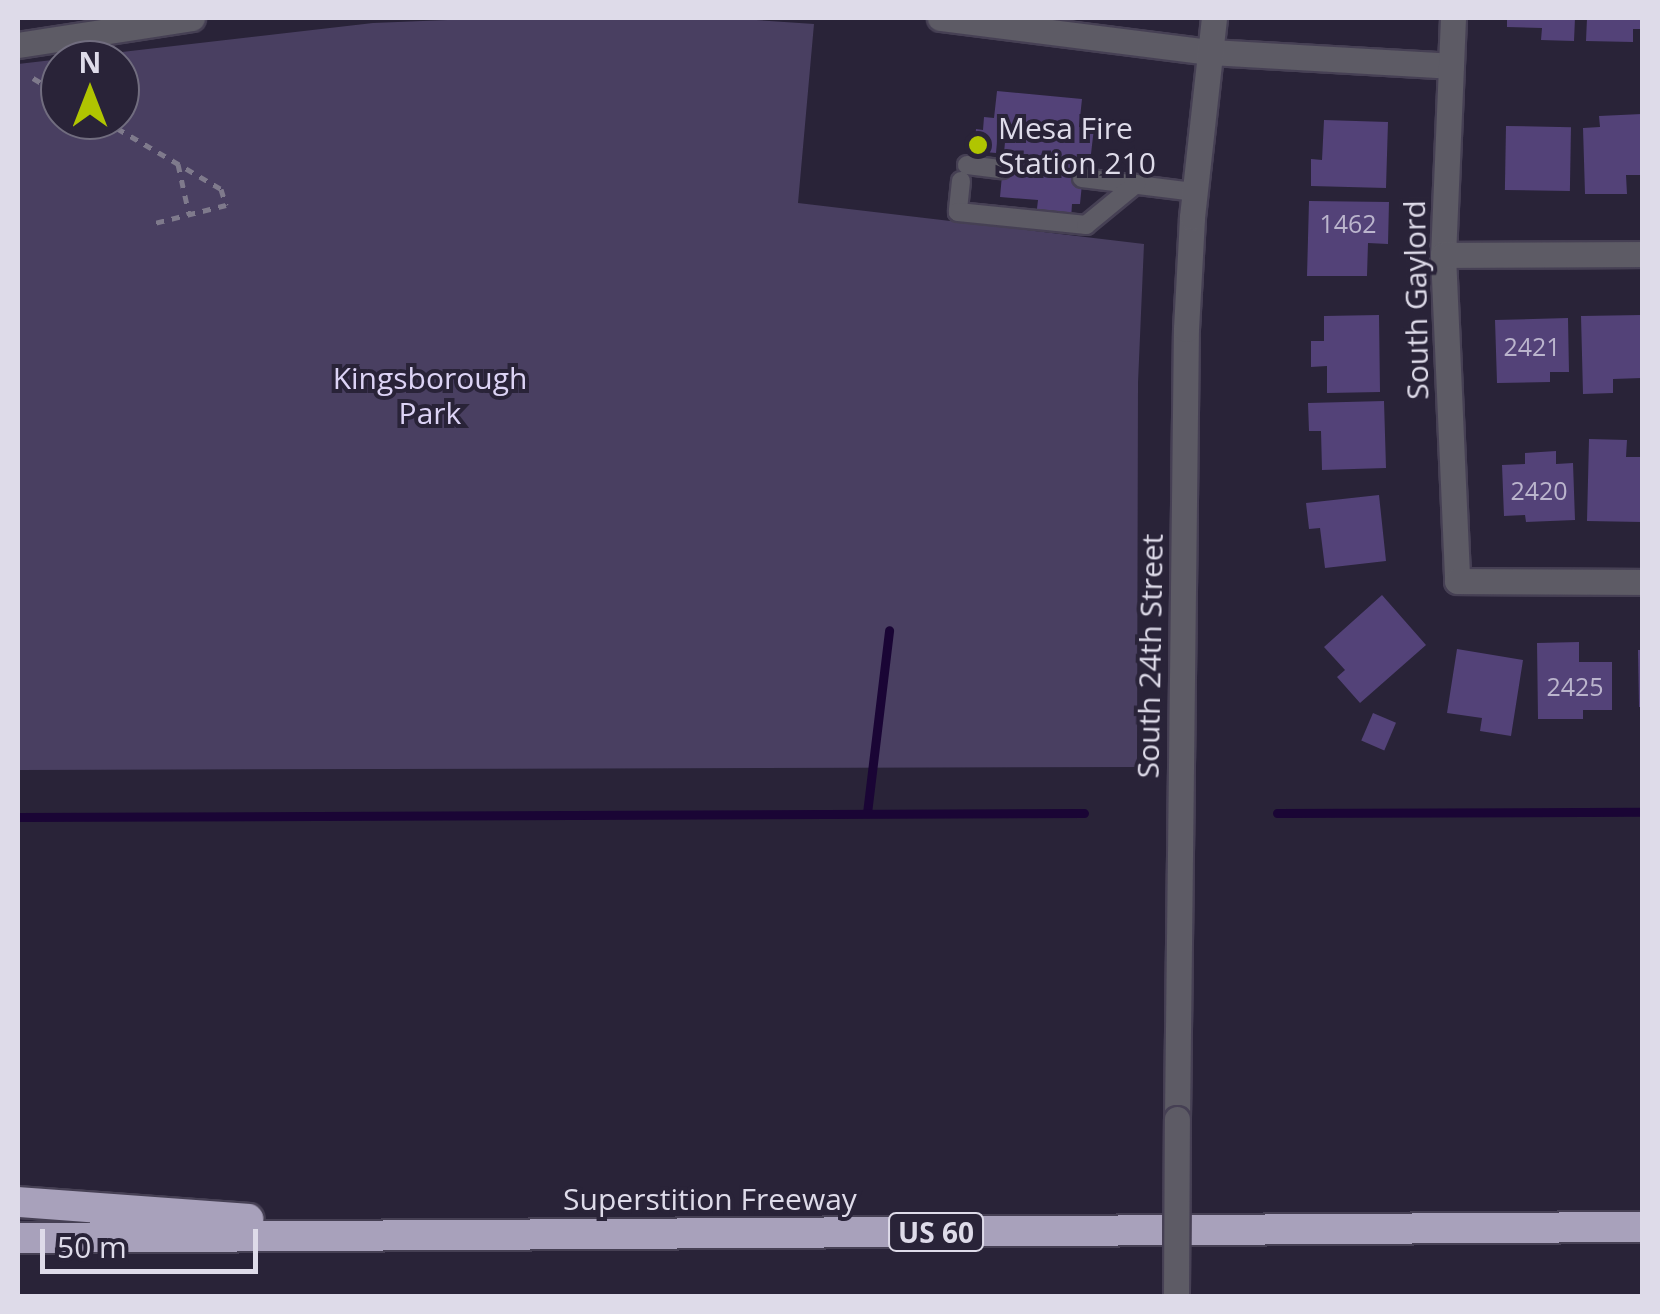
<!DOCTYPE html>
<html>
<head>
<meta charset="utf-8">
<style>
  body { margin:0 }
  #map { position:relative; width:1660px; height:1314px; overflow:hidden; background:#292338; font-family:"Open Sans",sans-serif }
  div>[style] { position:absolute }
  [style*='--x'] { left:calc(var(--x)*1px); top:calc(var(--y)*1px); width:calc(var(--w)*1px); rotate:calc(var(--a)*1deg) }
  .green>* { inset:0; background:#493f61 }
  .stream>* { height:9px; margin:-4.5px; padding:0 4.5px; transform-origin:4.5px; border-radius:4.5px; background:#1a0535 }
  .building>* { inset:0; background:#534278; transform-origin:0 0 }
  .path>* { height:5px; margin-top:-2.5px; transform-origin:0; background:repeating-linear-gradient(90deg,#7f7a8c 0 8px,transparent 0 16px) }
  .roads { filter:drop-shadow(2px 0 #464054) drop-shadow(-2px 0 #464054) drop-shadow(0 2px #464054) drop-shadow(0 -2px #464054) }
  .service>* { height:18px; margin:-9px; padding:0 9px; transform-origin:9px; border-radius:9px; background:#5d5b65 }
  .minor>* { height:25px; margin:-12.5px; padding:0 12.5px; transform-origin:12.5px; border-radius:12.5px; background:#5d5b65 }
  .tertiary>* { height:25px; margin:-12.5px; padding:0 12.5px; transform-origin:12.5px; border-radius:12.5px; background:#5d5b65 }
  .motorway>* { height:30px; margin:-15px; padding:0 15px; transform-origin:15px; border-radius:15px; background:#a8a1bb }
  .bridges { filter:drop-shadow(2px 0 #464054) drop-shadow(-2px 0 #464054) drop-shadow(0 2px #464054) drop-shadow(0 -2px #464054) }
  .tertiary-bridge>* { height:25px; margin:-12.5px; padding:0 12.5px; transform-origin:12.5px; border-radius:12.5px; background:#5d5b65 }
  .dots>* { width:28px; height:28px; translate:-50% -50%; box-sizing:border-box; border:5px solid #292338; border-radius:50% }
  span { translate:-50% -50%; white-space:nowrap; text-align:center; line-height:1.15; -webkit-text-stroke:8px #292338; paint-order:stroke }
  .number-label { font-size:25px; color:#bbb5cd }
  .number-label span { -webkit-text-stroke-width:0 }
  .shield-label span { padding:2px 8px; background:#292338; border:2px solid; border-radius:8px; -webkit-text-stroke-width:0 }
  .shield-label { font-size:28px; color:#dedbe9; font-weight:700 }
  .poi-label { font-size:30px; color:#dedbe9 }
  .left { translate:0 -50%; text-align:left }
  .street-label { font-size:30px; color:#dedbe9 }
  .park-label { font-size:30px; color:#dcd3f5 }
  .frame { position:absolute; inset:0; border:20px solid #dedbe9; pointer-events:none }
  .north { position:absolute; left:40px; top:40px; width:100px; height:100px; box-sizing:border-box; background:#292338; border:2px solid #716d7f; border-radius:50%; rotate:0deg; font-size:28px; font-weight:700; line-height:40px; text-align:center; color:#dedbe9 }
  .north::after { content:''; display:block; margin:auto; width:35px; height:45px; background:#b0c501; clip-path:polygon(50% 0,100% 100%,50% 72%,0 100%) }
  .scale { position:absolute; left:40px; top:1229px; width:218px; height:45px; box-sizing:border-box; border:5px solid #dedbe9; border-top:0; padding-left:12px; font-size:30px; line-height:35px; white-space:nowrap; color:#dedbe9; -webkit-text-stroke:8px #292338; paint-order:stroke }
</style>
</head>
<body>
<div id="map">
  <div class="green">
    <div style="clip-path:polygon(evenodd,497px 18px,726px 18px,814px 24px,798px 203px,1144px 244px,1138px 383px,1137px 767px,18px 770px,18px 64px,373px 23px,497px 18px,120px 60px,120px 120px,60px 120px,60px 60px,120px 60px)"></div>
  </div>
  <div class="stream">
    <div style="--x:867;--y:813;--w:184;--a:-83.1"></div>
    <div style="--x:1277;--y:813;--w:365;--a:-0.2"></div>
    <div style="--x:18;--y:817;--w:1066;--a:-0.21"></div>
  </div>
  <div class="building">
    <div style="clip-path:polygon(1507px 18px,1575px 18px,1574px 41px,1541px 40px,1542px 28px,1507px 27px)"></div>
    <div style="clip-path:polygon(1587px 18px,1642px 18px,1642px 29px,1633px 29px,1633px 42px,1586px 41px)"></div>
    <div style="clip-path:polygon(997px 91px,1082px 99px,1079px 127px,1094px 128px,1091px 154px,1085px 154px,1080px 204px,1072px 204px,1071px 220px,1036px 217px,1038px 200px,1000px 197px,1005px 142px,997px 142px,996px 153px,974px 151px,976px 129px,983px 130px,984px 117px,994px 118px)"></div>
    <div style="clip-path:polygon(1642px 114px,1642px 175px,1626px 175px,1627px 194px,1585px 194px,1583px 128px,1600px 127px,1599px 116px)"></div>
    <div style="clip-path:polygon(1324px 120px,1388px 122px,1386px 188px,1311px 186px,1311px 159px,1322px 160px)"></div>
    <div style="left:1506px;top:126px;width:65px;height:64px;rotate:1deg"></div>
    <div style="clip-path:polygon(1309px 201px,1389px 202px,1388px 244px,1368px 243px,1367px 276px,1307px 276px)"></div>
    <div style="clip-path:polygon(1379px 315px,1380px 392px,1327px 393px,1327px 366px,1311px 367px,1311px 341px,1324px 341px,1324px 316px)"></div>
    <div style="clip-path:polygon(1642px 315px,1642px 378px,1613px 379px,1613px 393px,1583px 394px,1581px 316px)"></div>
    <div style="clip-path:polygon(1568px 318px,1569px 372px,1550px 372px,1550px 382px,1497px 383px,1495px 320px)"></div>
    <div style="clip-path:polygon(1384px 401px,1386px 468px,1322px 470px,1321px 431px,1309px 431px,1308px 403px)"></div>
    <div style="clip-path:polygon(1589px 439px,1627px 440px,1626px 457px,1642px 457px,1642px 522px,1587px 521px)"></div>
    <div style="clip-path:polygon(1556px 451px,1556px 464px,1573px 463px,1575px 520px,1526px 522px,1525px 515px,1504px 516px,1502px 465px,1525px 464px,1525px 453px)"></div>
    <div style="clip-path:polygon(1379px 495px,1386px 561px,1325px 568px,1320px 528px,1309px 529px,1306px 503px)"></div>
    <div style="clip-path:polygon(1382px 595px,1426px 645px,1360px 703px,1337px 677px,1345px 670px,1324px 647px)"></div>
    <div style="clip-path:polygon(1579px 642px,1579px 662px,1612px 662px,1612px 710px,1583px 710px,1583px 719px,1538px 719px,1537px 643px)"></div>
    <div style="clip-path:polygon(1457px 649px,1523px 660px,1511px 736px,1480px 731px,1482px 718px,1447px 713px)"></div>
    <div style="clip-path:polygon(1638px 650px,1642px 650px,1642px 707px,1639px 707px)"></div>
    <div style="left:1373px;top:713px;width:25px;height:30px;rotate:23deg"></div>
  </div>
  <div class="path">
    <div style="--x:33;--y:78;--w:31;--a:31"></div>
    <div style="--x:103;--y:120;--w:137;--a:30.3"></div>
    <div style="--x:221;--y:189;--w:17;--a:73"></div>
    <div style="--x:226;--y:205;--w:73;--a:165.8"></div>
    <div style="--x:178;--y:164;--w:51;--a:77.6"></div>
  </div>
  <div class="roads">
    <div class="service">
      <div style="--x:967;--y:165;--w:35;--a:7"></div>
      <div style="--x:1082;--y:178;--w:114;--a:7.1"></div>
      <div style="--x:961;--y:181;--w:31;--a:96"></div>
      <div style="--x:958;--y:212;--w:129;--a:5.8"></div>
      <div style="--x:1086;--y:225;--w:65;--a:-39.4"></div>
    </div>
    <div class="minor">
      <div style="--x:940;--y:18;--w:272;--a:7.2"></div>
      <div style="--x:1210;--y:52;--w:241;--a:3.3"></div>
      <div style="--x:1453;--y:18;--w:237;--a:92.4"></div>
      <div style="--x:1443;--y:255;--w:326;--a:87.5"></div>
      <div style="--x:1457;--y:581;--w:185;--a:0.3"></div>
      <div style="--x:18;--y:45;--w:176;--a:-8.8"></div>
      <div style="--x:1443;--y:255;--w:199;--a:-0.3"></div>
    </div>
    <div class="tertiary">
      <div style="--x:1177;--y:1119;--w:790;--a:-89.35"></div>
      <div style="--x:1186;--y:329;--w:112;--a:-86.9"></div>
      <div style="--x:1192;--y:217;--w:200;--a:-83.7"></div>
    </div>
    <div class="motorway">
      <div style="--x:18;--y:1202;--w:231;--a:4.2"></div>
      <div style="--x:18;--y:1238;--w:1624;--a:-0.39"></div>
    </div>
  </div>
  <div class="bridges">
    <div class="tertiary-bridge">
      <div style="--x:1176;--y:1296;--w:177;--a:-89.7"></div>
    </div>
  </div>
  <div class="dots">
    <div style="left:978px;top:145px;background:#b0c501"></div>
  </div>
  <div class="number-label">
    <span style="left:1348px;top:223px">1462</span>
    <span style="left:1532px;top:346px">2421</span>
    <span style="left:1539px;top:490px">2420</span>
    <span style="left:1575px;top:686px">2425</span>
  </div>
  <div class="shield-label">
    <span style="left:936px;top:1232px">US 60</span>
  </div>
  <div class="poi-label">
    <span class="left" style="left:998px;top:145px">Mesa Fire<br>Station 210</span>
  </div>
  <div class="street-label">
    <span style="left:1416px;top:300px;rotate:-91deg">South Gaylord</span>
    <span style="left:1150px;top:656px;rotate:-89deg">South 24th Street</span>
    <span style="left:710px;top:1199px">Superstition Freeway</span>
  </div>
  <div class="park-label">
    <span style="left:430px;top:395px">Kingsborough<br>Park</span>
  </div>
  <div class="frame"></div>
  <div class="north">N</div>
  <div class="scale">50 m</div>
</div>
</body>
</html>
